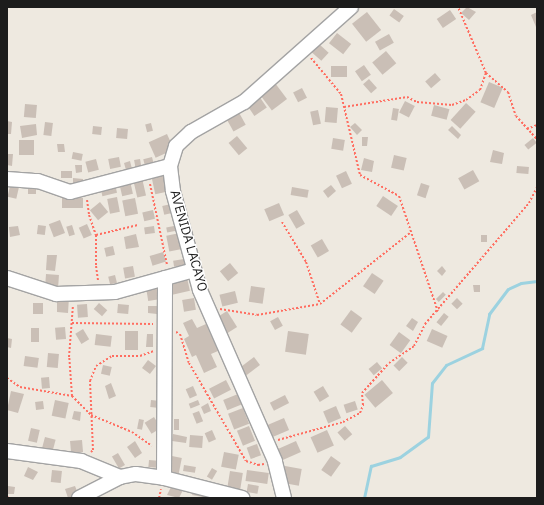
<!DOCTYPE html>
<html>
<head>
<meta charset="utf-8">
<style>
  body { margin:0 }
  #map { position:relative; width:544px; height:505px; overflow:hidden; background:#eee9e0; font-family:"IBM Plex Sans",sans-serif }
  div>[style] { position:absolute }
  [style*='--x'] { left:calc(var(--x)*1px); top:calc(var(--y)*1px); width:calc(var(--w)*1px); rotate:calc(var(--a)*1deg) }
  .stream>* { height:3px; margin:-1.5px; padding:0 1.5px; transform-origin:1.5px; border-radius:1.5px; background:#9cd2e0 }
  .building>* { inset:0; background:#cabfb6; transform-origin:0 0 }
  .path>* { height:2px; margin-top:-1px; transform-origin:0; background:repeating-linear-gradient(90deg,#ff6d60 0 2px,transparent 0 4px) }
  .roads { filter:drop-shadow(1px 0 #a3a3a3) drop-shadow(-1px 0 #a3a3a3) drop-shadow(0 1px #a3a3a3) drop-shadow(0 -1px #a3a3a3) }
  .minor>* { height:14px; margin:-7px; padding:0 7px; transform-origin:7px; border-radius:7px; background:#fff }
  span { translate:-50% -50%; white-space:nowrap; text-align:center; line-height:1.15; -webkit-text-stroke:3px #fff; paint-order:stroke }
  .street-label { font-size:13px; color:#1c1c1c }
  .frame { position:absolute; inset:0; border:8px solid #1c1c1c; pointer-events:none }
</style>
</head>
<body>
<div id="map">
  <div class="stream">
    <div style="--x:364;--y:498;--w:33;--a:-78"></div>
    <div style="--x:371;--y:466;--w:30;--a:-17"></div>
    <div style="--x:400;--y:457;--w:34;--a:-36"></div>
    <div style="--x:428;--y:437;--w:54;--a:-85.8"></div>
    <div style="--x:432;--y:383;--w:23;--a:-52"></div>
    <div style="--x:446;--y:365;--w:40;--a:-25"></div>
    <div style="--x:482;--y:348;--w:35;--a:-78"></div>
    <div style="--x:489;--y:314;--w:31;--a:-53"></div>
    <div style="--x:508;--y:289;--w:14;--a:-25"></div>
    <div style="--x:521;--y:283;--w:16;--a:-7"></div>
  </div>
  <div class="building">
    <div style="clip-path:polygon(467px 7px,476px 12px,469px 20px,461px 13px)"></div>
    <div style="left:394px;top:9px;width:12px;height:8px;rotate:35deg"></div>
    <div style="left:450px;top:10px;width:11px;height:16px;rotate:56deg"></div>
    <div style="left:367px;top:12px;width:23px;height:19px;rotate:52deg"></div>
    <div style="clip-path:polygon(537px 12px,537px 27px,536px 27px,531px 15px)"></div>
    <div style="left:337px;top:33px;width:18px;height:13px;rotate:38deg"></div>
    <div style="left:389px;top:34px;width:10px;height:16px;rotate:61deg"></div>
    <div style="left:319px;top:44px;width:13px;height:11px;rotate:42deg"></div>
    <div style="left:386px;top:51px;width:16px;height:18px;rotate:50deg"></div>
    <div style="left:364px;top:65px;width:12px;height:11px;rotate:55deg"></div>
    <div style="left:331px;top:66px;width:16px;height:11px"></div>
    <div style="left:435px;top:73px;width:9px;height:13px;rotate:49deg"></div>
    <div style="left:369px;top:79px;width:12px;height:8px;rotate:48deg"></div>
    <div style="left:489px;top:82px;width:15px;height:22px;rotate:23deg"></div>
    <div style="left:275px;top:83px;width:20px;height:19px;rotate:53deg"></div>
    <div style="left:302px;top:88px;width:11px;height:10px;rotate:63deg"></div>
    <div style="left:259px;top:96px;width:14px;height:15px;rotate:56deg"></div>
    <div style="left:405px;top:101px;width:11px;height:13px;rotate:27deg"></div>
    <div style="left:466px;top:103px;width:13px;height:23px;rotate:42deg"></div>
    <div style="left:25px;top:104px;width:12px;height:13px;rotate:5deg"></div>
    <div style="left:434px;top:105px;width:16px;height:11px;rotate:15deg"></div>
    <div style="left:326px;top:107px;width:12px;height:15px;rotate:5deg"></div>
    <div style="left:393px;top:108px;width:6px;height:12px;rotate:9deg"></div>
    <div style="left:237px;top:109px;width:18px;height:14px;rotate:61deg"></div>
    <div style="left:318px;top:110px;width:14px;height:8px;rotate:78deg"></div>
    <div style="clip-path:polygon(7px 121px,12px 122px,11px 134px,7px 134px)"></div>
    <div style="left:45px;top:122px;width:8px;height:13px;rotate:7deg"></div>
    <div style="left:151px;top:123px;width:8px;height:6px;rotate:76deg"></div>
    <div style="clip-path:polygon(355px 123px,362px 130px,357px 135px,350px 127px)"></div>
    <div style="clip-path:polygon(36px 124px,37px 135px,22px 138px,20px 126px)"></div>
    <div style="left:93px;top:126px;width:9px;height:8px;rotate:6deg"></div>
    <div style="clip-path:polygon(452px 126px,461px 135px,458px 139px,448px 130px)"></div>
    <div style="left:117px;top:128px;width:11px;height:10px;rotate:5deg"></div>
    <div style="left:167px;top:134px;width:17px;height:20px;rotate:66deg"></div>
    <div style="left:237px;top:136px;width:16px;height:11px;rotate:50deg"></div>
    <div style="clip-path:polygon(362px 137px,368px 137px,367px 146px,362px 146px)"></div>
    <div style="left:333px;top:138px;width:12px;height:11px;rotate:9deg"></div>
    <div style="left:533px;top:138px;width:6px;height:11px;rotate:51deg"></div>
    <div style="left:19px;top:140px;width:15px;height:15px"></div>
    <div style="clip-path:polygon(57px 144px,64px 144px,65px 152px,58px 152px)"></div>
    <div style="clip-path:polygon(493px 150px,504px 153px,502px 164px,490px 162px)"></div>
    <div style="left:73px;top:152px;width:10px;height:7px;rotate:11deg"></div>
    <div style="clip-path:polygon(7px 154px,13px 154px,12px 166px,7px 165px)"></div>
    <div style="left:394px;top:155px;width:13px;height:13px;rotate:13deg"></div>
    <div style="left:119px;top:157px;width:10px;height:11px;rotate:79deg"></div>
    <div style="left:152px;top:157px;width:8px;height:9px;rotate:76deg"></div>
    <div style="clip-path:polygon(364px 158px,374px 161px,372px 172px,361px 170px)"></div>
    <div style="left:96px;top:159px;width:11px;height:11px;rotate:75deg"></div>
    <div style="left:140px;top:159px;width:11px;height:6px;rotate:80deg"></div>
    <div style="clip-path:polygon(130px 161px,132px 169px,126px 170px,124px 163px)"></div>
    <div style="clip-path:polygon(75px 165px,82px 165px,82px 172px,76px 173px)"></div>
    <div style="left:517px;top:166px;width:12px;height:7px;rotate:5deg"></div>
    <div style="left:473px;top:170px;width:13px;height:17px;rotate:61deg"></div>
    <div style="left:61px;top:171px;width:11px;height:7px"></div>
    <div style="left:346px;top:171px;width:14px;height:11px;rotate:65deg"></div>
    <div style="left:164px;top:173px;width:19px;height:13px;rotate:78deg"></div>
    <div style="clip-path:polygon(73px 178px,83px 179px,83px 183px,73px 183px)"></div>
    <div style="left:142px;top:178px;width:18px;height:9px;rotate:77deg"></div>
    <div style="left:130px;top:181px;width:13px;height:11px;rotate:77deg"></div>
    <div style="left:421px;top:183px;width:9px;height:13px;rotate:18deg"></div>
    <div style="left:115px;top:184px;width:9px;height:15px;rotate:77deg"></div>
    <div style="left:28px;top:185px;width:8px;height:9px"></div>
    <div style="clip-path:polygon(331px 185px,336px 191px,328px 198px,323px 191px)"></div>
    <div style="left:10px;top:186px;width:9px;height:11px;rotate:13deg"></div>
    <div style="left:292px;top:187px;width:17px;height:8px;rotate:10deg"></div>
    <div style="left:383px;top:196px;width:18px;height:12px;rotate:34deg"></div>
    <div style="left:117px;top:197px;width:15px;height:10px;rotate:79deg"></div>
    <div style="left:83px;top:198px;width:10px;height:21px;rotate:90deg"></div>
    <div style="left:135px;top:198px;width:16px;height:13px;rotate:79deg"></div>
    <div style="left:100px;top:202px;width:13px;height:13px;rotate:51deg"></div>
    <div style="left:279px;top:203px;width:13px;height:16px;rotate:67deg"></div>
    <div style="left:171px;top:204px;width:9px;height:9px;rotate:77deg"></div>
    <div style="left:153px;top:210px;width:9px;height:11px;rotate:77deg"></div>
    <div style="left:297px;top:210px;width:16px;height:10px;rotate:60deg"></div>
    <div style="left:60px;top:220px;width:14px;height:12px;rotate:69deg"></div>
    <div style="left:87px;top:224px;width:12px;height:9px;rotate:66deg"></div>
    <div style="left:38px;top:225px;width:8px;height:9px;rotate:7deg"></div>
    <div style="left:72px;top:225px;width:10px;height:6px;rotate:73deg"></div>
    <div style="left:179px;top:225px;width:5px;height:13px;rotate:79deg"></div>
    <div style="clip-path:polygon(18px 226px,20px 235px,10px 237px,9px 227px)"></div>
    <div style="left:154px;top:226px;width:7px;height:10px;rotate:82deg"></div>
    <div style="left:180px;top:233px;width:16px;height:14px;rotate:79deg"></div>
    <div style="clip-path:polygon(136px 234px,139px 247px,126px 249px,124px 237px)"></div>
    <div style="left:481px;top:235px;width:6px;height:7px"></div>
    <div style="left:322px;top:239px;width:14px;height:13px;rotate:60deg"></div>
    <div style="left:113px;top:246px;width:9px;height:9px;rotate:77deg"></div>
    <div style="left:163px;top:252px;width:10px;height:14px;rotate:73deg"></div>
    <div style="clip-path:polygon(47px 255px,57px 255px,55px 271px,46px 270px)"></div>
    <div style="left:184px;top:259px;width:6px;height:11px;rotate:81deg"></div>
    <div style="left:230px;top:263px;width:13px;height:13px;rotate:51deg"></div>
    <div style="left:133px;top:266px;width:11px;height:10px;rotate:80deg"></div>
    <div style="clip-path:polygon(442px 266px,446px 271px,442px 276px,437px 271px)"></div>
    <div style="left:372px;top:273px;width:14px;height:16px;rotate:34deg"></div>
    <div style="left:46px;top:274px;width:13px;height:11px;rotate:4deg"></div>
    <div style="left:115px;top:275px;width:8px;height:7px;rotate:76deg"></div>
    <div style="left:187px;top:278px;width:13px;height:18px;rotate:77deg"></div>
    <div style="clip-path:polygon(473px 285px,480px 285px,480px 292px,474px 292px)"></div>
    <div style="left:160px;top:286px;width:13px;height:14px;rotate:81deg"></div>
    <div style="left:251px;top:286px;width:14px;height:16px;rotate:8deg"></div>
    <div style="left:235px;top:291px;width:12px;height:16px;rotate:76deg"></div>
    <div style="left:443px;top:292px;width:4px;height:10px;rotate:45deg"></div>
    <div style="clip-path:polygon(57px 297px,69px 297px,68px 313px,57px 312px)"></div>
    <div style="left:194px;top:298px;width:12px;height:12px;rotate:81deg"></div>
    <div style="left:457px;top:298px;width:8px;height:8px;rotate:45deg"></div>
    <div style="left:33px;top:303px;width:10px;height:11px"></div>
    <div style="left:99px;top:303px;width:11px;height:8px;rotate:41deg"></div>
    <div style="left:87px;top:304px;width:13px;height:10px;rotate:86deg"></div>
    <div style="left:118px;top:304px;width:11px;height:9px;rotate:5deg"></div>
    <div style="clip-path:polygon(148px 306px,158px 306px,157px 314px,148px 313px)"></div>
    <div style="left:351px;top:310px;width:14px;height:18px;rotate:36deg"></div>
    <div style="left:227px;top:311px;width:19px;height:14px;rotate:58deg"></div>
    <div style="left:444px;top:313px;width:6px;height:12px;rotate:39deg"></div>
    <div style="left:278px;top:317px;width:10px;height:9px;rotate:61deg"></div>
    <div style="clip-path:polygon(412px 318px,418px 322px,413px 331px,406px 326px)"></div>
    <div style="clip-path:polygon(192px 319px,197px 328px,206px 324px,218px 351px,211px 354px,217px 367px,204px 373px,196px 355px,192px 357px,184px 339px,189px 336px,183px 323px)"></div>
    <div style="left:65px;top:327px;width:12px;height:10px;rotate:85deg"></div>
    <div style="left:31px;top:328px;width:8px;height:14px"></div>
    <div style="left:83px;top:329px;width:12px;height:9px;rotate:59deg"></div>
    <div style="left:432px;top:329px;width:17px;height:13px;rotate:24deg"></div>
    <div style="left:125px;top:331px;width:13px;height:19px"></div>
    <div style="left:288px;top:331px;width:21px;height:21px;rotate:8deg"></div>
    <div style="left:399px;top:332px;width:14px;height:16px;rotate:36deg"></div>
    <div style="left:96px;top:334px;width:16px;height:11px;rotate:7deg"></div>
    <div style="clip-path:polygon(147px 334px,153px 334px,153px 347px,146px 347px)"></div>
    <div style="clip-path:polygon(7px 338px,12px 339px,11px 348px,7px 347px)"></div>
    <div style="left:48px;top:353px;width:11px;height:14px;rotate:5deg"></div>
    <div style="left:25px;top:356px;width:14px;height:10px;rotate:8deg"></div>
    <div style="left:254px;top:357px;width:10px;height:17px;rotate:53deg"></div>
    <div style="left:402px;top:357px;width:8px;height:12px;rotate:45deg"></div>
    <div style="left:148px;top:360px;width:10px;height:10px;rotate:37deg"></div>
    <div style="left:377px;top:362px;width:8px;height:11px;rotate:50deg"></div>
    <div style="left:103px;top:365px;width:9px;height:9px;rotate:13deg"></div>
    <div style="left:49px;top:377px;width:11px;height:8px;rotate:85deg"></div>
    <div style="left:226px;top:380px;width:11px;height:19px;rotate:63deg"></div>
    <div style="left:382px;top:380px;width:17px;height:23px;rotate:50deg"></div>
    <div style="clip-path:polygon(111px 383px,116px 396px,109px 399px,105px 386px)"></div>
    <div style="left:193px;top:386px;width:10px;height:8px;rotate:66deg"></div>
    <div style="left:323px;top:386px;width:12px;height:11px;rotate:59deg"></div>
    <div style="clip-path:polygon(11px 391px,24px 394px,18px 413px,7px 410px)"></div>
    <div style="left:238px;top:394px;width:11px;height:16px;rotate:68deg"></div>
    <div style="left:285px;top:395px;width:9px;height:17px;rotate:63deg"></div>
    <div style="left:55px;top:400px;width:14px;height:16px;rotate:12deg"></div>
    <div style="left:151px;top:400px;width:9px;height:7px;rotate:6deg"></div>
    <div style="left:198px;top:400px;width:5px;height:10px;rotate:68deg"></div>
    <div style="left:43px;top:401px;width:8px;height:8px;rotate:83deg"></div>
    <div style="left:355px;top:401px;width:9px;height:12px;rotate:72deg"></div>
    <div style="clip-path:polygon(208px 403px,211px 411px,204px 414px,201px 407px)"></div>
    <div style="left:336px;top:406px;width:13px;height:14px;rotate:67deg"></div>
    <div style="left:243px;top:408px;width:17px;height:16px;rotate:69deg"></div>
    <div style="clip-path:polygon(74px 411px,81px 412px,80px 421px,72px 419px)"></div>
    <div style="left:199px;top:411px;width:11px;height:7px;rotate:68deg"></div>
    <div style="left:154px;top:417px;width:13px;height:11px;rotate:58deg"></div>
    <div style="left:284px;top:418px;width:13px;height:21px;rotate:67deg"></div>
    <div style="left:139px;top:419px;width:5px;height:10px;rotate:11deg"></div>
    <div style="left:174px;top:419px;width:5px;height:11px"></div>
    <div style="left:249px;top:426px;width:16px;height:13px;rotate:68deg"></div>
    <div style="left:345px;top:426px;width:11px;height:10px;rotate:49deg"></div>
    <div style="left:31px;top:428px;width:9px;height:13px;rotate:13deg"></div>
    <div style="left:212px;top:430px;width:10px;height:8px;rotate:66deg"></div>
    <div style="left:327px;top:430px;width:17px;height:18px;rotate:66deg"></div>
    <div style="clip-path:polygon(173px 434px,187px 437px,186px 443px,172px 441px)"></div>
    <div style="left:190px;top:435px;width:13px;height:12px;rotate:4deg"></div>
    <div style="left:45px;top:437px;width:11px;height:11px;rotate:15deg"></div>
    <div style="left:82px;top:440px;width:12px;height:12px;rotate:85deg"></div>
    <div style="clip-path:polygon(135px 441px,142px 453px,135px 458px,127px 447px)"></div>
    <div style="left:296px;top:441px;width:12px;height:21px;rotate:66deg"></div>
    <div style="left:257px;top:444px;width:12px;height:11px;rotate:70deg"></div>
    <div style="left:224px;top:452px;width:15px;height:15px;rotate:11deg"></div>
    <div style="left:118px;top:453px;width:14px;height:7px;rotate:60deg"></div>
    <div style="left:172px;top:456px;width:10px;height:16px;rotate:11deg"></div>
    <div style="left:331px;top:456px;width:12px;height:17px;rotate:35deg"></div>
    <div style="left:149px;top:460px;width:12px;height:7px;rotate:5deg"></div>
    <div style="left:184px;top:465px;width:12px;height:6px;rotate:9deg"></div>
    <div style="left:285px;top:466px;width:17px;height:17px;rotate:10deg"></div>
    <div style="clip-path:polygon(28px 467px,38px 472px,33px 480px,24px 476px)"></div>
    <div style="left:212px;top:468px;width:6px;height:10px;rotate:31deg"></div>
    <div style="left:52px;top:470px;width:10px;height:12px;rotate:6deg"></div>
    <div style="left:247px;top:470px;width:22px;height:11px;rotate:8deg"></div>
    <div style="left:230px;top:471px;width:13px;height:17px;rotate:9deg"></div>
    <div style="left:248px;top:484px;width:11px;height:8px;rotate:10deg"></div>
    <div style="clip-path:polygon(172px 485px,183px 490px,179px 498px,167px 495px)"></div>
    <div style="clip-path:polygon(8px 486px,15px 487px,14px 494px,7px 494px)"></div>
    <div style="clip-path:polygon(75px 486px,79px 496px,68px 498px,65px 489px)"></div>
    <div style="clip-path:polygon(195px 488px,210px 494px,208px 498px,192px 495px)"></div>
  </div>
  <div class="path">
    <div style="--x:311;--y:58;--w:47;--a:50.2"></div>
    <div style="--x:341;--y:94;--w:83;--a:76.8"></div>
    <div style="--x:360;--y:175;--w:44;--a:28.3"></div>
    <div style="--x:399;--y:196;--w:122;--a:71.4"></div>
    <div style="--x:486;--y:73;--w:29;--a:41"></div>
    <div style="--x:508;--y:92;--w:25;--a:72"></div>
    <div style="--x:516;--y:116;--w:31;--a:48"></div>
    <div style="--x:344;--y:107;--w:64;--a:-9"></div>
    <div style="--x:407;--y:97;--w:11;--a:27"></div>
    <div style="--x:417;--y:102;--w:35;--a:5"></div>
    <div style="--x:452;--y:105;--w:15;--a:-20"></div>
    <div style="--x:466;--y:100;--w:17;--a:-36"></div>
    <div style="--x:480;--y:90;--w:18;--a:-71"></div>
    <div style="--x:486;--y:73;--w:72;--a:-113"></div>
    <div style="--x:527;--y:129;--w:11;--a:-22"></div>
    <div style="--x:150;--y:184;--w:83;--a:78.1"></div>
    <div style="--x:87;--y:200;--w:15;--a:82"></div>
    <div style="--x:89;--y:215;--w:21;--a:71"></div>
    <div style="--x:96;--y:235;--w:31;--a:90"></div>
    <div style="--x:96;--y:266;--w:15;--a:82"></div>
    <div style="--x:282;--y:222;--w:47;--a:59"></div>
    <div style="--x:306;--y:262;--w:44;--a:71.6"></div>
    <div style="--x:96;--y:235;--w:43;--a:-13.4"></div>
    <div style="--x:220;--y:309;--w:37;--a:9"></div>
    <div style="--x:257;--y:315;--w:64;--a:-9.9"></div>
    <div style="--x:320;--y:304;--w:115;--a:-38.3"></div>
    <div style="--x:72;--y:323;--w:81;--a:0.7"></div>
    <div style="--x:176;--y:332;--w:4;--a:27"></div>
    <div style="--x:180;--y:334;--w:30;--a:73"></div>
    <div style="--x:189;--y:363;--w:113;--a:59.8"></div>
    <div style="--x:246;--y:461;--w:13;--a:18"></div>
    <div style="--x:258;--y:465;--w:6;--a:-9"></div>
    <div style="--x:7;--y:378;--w:16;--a:35"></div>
    <div style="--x:20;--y:387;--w:53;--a:9.8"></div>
    <div style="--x:72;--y:396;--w:27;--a:45"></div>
    <div style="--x:91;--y:415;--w:44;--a:22.5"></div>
    <div style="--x:132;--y:432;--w:24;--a:35"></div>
    <div style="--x:72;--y:396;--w:39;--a:-94"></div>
    <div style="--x:69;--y:357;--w:52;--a:-85.6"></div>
    <div style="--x:278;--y:440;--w:67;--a:-15.5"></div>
    <div style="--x:343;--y:422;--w:19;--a:-28"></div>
    <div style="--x:360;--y:413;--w:9;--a:-69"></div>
    <div style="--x:363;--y:405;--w:12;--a:-95"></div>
    <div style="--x:362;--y:393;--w:40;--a:-48"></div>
    <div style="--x:389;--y:363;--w:30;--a:-34"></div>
    <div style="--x:414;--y:346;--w:25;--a:-63"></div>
    <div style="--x:425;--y:324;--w:160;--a:-49.3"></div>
    <div style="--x:529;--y:203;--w:18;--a:-63"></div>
    <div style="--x:91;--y:452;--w:3;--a:-45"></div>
    <div style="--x:93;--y:450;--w:69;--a:-92.5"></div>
    <div style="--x:90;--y:381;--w:16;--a:-68"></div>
    <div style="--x:96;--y:366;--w:19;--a:-32"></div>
    <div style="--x:112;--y:356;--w:28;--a:0"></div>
    <div style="--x:140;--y:356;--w:15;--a:-20"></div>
    <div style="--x:7;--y:497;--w:2;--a:27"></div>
    <div style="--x:159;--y:498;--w:9;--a:-77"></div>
  </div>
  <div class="roads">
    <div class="minor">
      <div style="--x:7;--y:179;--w:31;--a:4"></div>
      <div style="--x:38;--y:181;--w:34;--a:19"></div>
      <div style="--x:70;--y:192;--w:103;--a:-14.6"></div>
      <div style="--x:7;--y:278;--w:52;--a:18.1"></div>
      <div style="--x:56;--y:294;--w:59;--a:-1.9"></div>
      <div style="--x:115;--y:292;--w:82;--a:-15.6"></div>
      <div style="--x:7;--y:451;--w:75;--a:7.7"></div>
      <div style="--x:81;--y:461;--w:42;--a:22.3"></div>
      <div style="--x:164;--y:478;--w:200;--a:-89.7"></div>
      <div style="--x:79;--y:498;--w:46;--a:-27.1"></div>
      <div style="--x:120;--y:477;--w:16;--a:-11"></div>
      <div style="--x:136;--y:474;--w:28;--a:8"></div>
      <div style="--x:164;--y:478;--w:81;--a:14.4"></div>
      <div style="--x:284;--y:498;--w:38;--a:-104"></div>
      <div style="--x:275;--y:461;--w:187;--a:-113.7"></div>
      <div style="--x:200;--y:290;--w:103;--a:-105.3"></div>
      <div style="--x:173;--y:191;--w:25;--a:-97"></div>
      <div style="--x:170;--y:166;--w:21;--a:-73"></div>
      <div style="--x:176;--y:146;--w:21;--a:-43"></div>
      <div style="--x:191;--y:132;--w:61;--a:-29.5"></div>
      <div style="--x:244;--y:102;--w:143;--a:-41.6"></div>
    </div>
  </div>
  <div class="street-label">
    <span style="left:188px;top:241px;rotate:74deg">AVENIDA LACAYO</span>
  </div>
  <div class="frame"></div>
</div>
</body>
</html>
